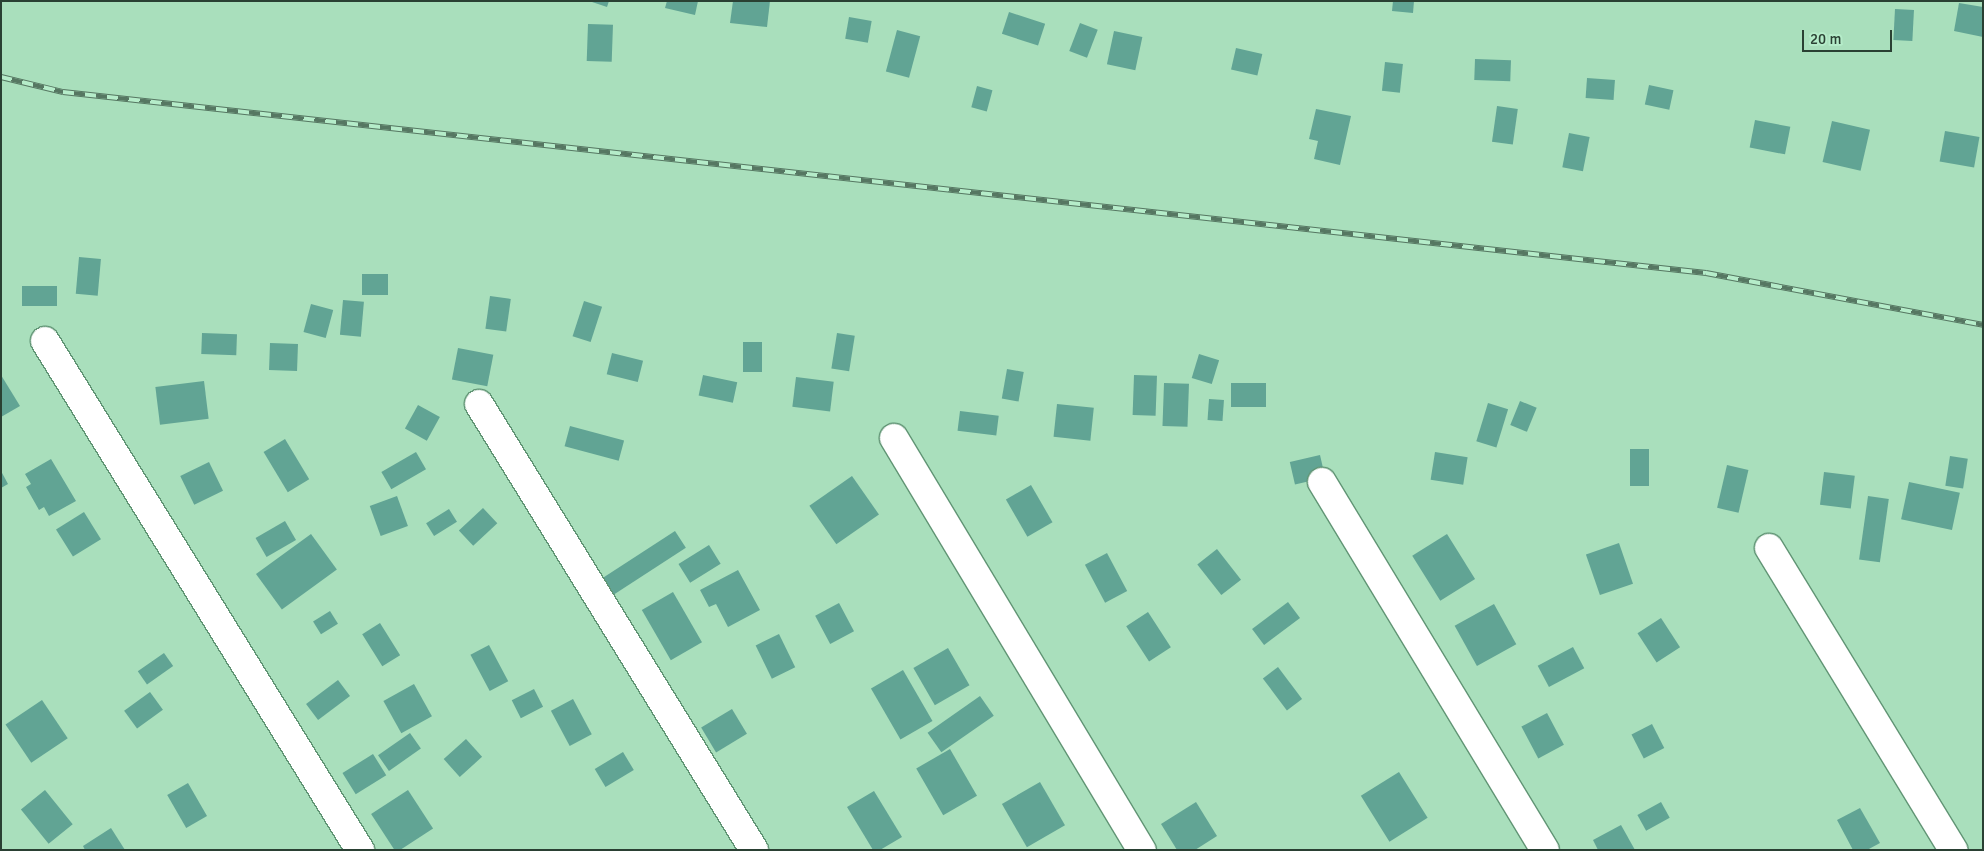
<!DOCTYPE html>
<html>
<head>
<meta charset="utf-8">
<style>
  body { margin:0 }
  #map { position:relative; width:1984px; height:851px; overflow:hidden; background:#a9dfbc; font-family:Signika,sans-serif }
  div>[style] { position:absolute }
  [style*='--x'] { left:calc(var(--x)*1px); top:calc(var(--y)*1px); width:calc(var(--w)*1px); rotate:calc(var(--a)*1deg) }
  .building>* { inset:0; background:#61a494; transform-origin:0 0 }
  .roads { filter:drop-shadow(1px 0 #619575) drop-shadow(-1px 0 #619575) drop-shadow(0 1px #619575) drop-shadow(0 -1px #619575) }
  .street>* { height:28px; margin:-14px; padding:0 14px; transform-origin:14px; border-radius:14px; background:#fff }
  .rail>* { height:5.5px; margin-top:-2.75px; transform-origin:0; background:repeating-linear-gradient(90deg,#b5ecc9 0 11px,#567762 0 22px); box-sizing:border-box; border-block:1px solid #567762 }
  span { translate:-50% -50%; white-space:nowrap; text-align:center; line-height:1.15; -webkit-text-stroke:4.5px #b5ecc9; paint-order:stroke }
  .frame { position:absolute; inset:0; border:2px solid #2a4033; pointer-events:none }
  .scale { position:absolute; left:1802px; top:30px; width:90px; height:22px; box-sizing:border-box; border:2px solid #2a4033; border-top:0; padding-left:6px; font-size:15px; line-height:18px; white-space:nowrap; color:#2a4033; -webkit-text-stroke:4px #b5ecc9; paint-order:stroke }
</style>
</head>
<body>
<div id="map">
  <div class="building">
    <div style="clip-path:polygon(589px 1px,609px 1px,607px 7px)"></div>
    <div style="clip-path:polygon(667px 1px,698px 1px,695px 15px,665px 8px)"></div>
    <div style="clip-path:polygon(733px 1px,770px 1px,767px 27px,730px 23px)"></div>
    <div style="clip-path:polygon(1393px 1px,1414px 1px,1413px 13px,1392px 11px)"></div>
    <div style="clip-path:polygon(1959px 3px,1983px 7px,1983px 37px,1954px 31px)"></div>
    <div style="left:1895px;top:9px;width:19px;height:31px;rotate:3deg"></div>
    <div style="left:1009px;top:12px;width:38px;height:23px;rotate:18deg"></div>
    <div style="left:849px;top:17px;width:23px;height:22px;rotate:10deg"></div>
    <div style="left:1080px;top:23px;width:19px;height:30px;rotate:21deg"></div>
    <div style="left:588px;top:24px;width:25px;height:37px;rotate:2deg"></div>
    <div style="left:897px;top:30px;width:24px;height:43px;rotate:15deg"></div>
    <div style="left:1114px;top:31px;width:29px;height:34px;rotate:12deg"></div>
    <div style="left:1236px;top:48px;width:27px;height:22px;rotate:13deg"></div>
    <div style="left:1475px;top:59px;width:36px;height:21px;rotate:2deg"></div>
    <div style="left:1385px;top:62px;width:18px;height:29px;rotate:6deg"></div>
    <div style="left:1587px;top:78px;width:28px;height:20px;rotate:4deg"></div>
    <div style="left:1649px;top:85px;width:25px;height:20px;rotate:12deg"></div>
    <div style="left:977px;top:86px;width:16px;height:22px;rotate:15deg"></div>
    <div style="left:1497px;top:106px;width:21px;height:36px;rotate:8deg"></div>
    <div style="clip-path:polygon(1316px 109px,1351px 116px,1340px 165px,1314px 159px,1318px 141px,1309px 139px)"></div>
    <div style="left:1755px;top:120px;width:36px;height:28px;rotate:11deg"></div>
    <div style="left:1832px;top:121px;width:39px;height:42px;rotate:13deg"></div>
    <div style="left:1945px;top:131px;width:35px;height:31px;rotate:10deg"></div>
    <div style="left:1569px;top:133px;width:21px;height:35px;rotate:11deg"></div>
    <div style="left:79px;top:257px;width:22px;height:37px;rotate:5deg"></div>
    <div style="left:362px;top:274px;width:26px;height:21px"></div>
    <div style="left:22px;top:286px;width:35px;height:20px"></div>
    <div style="left:490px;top:296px;width:21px;height:33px;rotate:8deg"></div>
    <div style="left:343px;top:300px;width:21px;height:35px;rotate:5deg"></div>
    <div style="left:584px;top:301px;width:19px;height:37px;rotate:18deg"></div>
    <div style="left:311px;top:304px;width:23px;height:29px;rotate:15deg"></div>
    <div style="left:202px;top:333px;width:35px;height:21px;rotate:2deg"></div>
    <div style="left:837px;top:333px;width:18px;height:36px;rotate:9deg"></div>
    <div style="left:743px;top:342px;width:19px;height:30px"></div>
    <div style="left:270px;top:343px;width:28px;height:27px;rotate:2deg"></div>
    <div style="left:458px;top:348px;width:36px;height:32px;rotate:11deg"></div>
    <div style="left:612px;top:353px;width:32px;height:22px;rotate:14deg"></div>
    <div style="left:1199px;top:354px;width:21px;height:25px;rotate:17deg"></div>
    <div style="left:1007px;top:369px;width:17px;height:30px;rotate:10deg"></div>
    <div style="clip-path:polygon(1px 375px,20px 406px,1px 417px)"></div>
    <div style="left:703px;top:375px;width:35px;height:21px;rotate:12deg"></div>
    <div style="left:1134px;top:375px;width:23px;height:40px;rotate:2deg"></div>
    <div style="left:796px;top:377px;width:38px;height:30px;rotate:7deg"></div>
    <div style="left:204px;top:381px;width:38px;height:49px;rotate:83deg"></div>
    <div style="left:1164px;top:383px;width:25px;height:43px;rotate:2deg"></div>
    <div style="left:1231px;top:383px;width:35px;height:24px"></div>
    <div style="left:1209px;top:399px;width:15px;height:21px;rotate:4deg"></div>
    <div style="left:1520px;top:401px;width:18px;height:26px;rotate:22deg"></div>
    <div style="left:1488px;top:403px;width:21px;height:40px;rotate:17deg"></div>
    <div style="left:1057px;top:404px;width:37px;height:33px;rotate:6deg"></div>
    <div style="left:418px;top:405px;width:25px;height:27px;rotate:29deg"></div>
    <div style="left:960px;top:411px;width:39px;height:20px;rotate:7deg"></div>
    <div style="left:570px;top:426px;width:56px;height:21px;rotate:15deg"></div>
    <div style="left:285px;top:439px;width:47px;height:25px;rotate:59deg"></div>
    <div style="left:1630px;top:449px;width:19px;height:37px"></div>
    <div style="left:416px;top:452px;width:20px;height:40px;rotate:60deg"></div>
    <div style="left:1435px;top:452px;width:33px;height:28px;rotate:9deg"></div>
    <div style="left:1320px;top:455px;width:23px;height:31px;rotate:77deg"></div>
    <div style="left:1950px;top:456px;width:18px;height:30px;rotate:9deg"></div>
    <div style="clip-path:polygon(51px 459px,76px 501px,49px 516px,44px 507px,39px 510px,26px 487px,31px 484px,25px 474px)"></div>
    <div style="left:209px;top:462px;width:32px;height:32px;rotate:64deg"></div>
    <div style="left:1727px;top:465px;width:22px;height:44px;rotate:13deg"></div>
    <div style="clip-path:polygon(1px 471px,8px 484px,1px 488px)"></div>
    <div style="left:1824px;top:472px;width:31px;height:33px;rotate:7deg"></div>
    <div style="left:852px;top:476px;width:47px;height:52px;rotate:55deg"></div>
    <div style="left:1909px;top:482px;width:52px;height:38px;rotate:12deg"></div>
    <div style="left:1031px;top:485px;width:43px;height:29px;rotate:60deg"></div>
    <div style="left:397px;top:496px;width:32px;height:29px;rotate:70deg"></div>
    <div style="left:1868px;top:496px;width:21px;height:64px;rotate:8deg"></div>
    <div style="left:483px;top:508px;width:21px;height:33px;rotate:47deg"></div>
    <div style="left:449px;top:509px;width:15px;height:27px;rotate:58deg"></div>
    <div style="left:84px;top:512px;width:32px;height:33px;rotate:58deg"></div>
    <div style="left:285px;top:521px;width:22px;height:34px;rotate:60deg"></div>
    <div style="left:675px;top:531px;width:20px;height:89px;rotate:57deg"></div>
    <div style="left:311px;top:534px;width:44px;height:68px;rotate:54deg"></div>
    <div style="left:1447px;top:534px;width:53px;height:41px;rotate:58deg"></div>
    <div style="left:1619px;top:543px;width:43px;height:35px;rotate:71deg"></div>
    <div style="left:709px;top:545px;width:22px;height:36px;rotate:58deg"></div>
    <div style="left:1217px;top:549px;width:39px;height:25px;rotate:52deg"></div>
    <div style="left:1107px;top:553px;width:43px;height:25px;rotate:62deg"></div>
    <div style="clip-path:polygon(738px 570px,760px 610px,728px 627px,716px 604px,709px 607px,700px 590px)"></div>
    <div style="left:673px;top:592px;width:58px;height:36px;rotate:60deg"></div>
    <div style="left:1288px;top:602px;width:20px;height:45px;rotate:53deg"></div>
    <div style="left:839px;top:603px;width:32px;height:27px;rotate:62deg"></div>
    <div style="left:1494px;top:604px;width:46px;height:45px;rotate:61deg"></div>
    <div style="left:330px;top:611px;width:15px;height:20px;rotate:58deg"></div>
    <div style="left:1148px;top:612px;width:42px;height:26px;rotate:57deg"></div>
    <div style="left:1661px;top:618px;width:35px;height:28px;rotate:57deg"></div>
    <div style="left:380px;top:623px;width:38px;height:21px;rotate:58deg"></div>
    <div style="left:779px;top:634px;width:37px;height:26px;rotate:64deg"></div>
    <div style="left:489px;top:645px;width:41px;height:21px;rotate:62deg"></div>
    <div style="left:1573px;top:647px;width:24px;height:40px;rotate:62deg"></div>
    <div style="left:948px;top:648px;width:43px;height:40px;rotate:60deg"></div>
    <div style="left:164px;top:653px;width:16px;height:32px;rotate:55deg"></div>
    <div style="left:1278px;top:667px;width:40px;height:19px;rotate:53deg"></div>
    <div style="left:903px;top:670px;width:59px;height:37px;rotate:60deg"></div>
    <div style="left:338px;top:680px;width:20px;height:40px;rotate:53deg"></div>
    <div style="left:414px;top:684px;width:37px;height:35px;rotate:61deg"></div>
    <div style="left:534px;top:689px;width:20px;height:25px;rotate:63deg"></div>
    <div style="left:150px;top:692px;width:22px;height:32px;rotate:54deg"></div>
    <div style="left:980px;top:696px;width:24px;height:64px;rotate:55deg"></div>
    <div style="left:573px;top:699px;width:40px;height:25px;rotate:62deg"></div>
    <div style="left:42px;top:700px;width:46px;height:44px;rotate:56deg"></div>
    <div style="left:732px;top:709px;width:29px;height:36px;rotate:59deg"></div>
    <div style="left:1547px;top:713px;width:36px;height:29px;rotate:62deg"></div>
    <div style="left:1652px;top:724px;width:27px;height:23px;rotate:63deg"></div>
    <div style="left:410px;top:733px;width:19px;height:39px;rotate:55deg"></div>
    <div style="left:466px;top:739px;width:24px;height:30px;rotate:48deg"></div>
    <div style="left:950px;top:749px;width:54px;height:39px;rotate:60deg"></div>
    <div style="left:623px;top:752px;width:21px;height:33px;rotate:59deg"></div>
    <div style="left:373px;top:754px;width:25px;height:36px;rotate:58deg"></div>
    <div style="left:1399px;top:772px;width:54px;height:45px;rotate:58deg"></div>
    <div style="left:1040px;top:782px;width:50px;height:44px;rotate:60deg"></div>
    <div style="left:188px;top:783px;width:38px;height:24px;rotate:60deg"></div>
    <div style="left:45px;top:790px;width:44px;height:31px;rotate:51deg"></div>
    <div style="left:408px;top:790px;width:46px;height:44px;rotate:57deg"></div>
    <div style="clip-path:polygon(874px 791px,902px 837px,880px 850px,873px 850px,847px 807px)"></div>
    <div style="clip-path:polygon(1196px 802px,1217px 836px,1195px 850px,1177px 850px,1161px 824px)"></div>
    <div style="left:1661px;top:802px;width:18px;height:27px;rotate:61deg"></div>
    <div style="clip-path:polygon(1860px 808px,1880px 843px,1867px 850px,1853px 850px,1837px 820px)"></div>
    <div style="clip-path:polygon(1621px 825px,1635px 850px,1598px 850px,1593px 840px)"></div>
    <div style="clip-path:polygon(111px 828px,125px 850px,85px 850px,83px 846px)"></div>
  </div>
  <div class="roads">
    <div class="street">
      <div style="--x:45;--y:341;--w:599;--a:58.25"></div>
      <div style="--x:479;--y:404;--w:524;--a:58.34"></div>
      <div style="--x:894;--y:438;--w:481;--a:59"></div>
      <div style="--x:1322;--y:482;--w:430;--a:58.8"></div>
      <div style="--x:1769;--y:548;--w:354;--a:58.6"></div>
    </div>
  </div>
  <div class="rail">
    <div style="--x:1;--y:77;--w:64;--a:13.6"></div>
    <div style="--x:63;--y:92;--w:1653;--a:6.29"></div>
    <div style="--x:1706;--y:273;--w:282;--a:10.6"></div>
  </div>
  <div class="frame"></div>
  <div class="scale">20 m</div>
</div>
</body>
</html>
